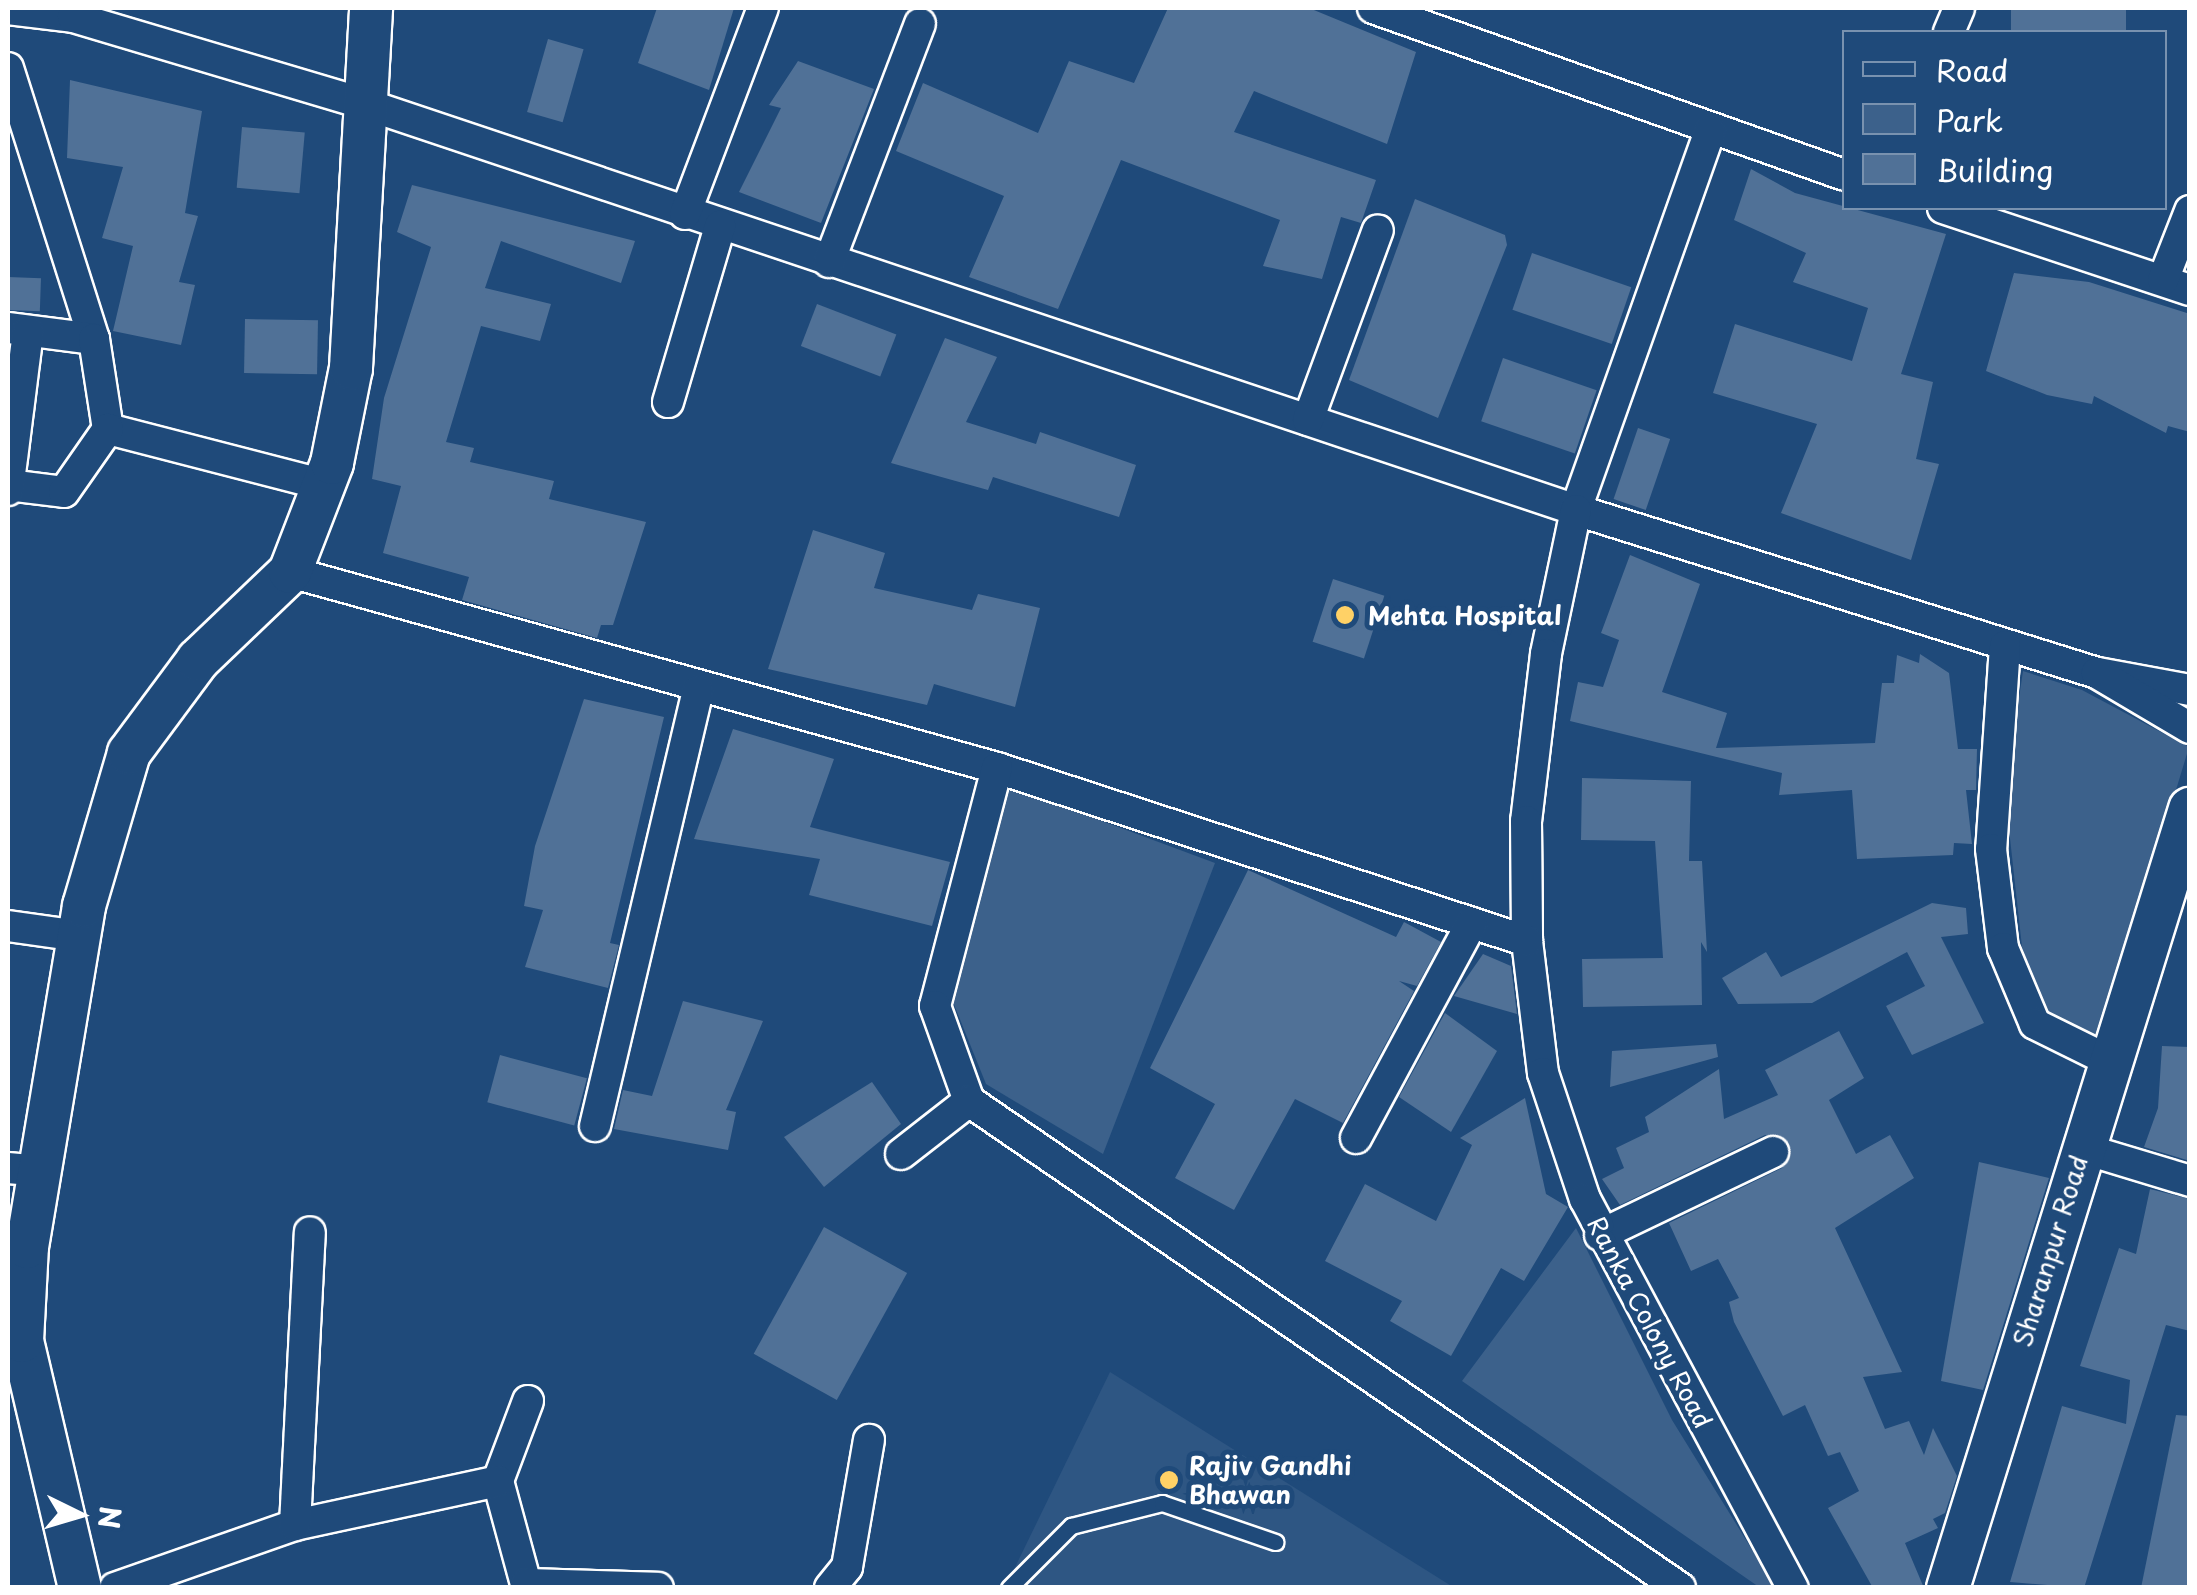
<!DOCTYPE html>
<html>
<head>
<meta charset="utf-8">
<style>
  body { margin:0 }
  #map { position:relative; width:2197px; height:1595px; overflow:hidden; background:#1f4a7a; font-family:"Playpen Sans",sans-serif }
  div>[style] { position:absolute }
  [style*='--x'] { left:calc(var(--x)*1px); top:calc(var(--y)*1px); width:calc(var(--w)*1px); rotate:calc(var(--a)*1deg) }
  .built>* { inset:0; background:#2e5683 }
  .green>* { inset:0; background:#3c618b }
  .building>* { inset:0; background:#507197; transform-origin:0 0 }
  .roads { filter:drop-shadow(2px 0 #fff) drop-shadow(-2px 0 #fff) drop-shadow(0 2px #fff) drop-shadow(0 -2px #fff) }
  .lane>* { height:15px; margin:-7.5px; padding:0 7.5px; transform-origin:7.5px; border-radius:7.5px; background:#1f4a7a }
  .street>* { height:30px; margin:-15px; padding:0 15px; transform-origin:15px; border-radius:15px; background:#1f4a7a }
  .secondary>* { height:42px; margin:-21px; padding:0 21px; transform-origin:21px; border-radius:21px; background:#1f4a7a }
  .dots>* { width:28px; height:28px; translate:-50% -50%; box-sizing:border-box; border:5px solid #1f4a7a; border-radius:50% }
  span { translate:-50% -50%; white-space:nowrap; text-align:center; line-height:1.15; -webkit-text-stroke:10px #1f4a7a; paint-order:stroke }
  .poi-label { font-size:25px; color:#fff; font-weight:700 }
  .left { translate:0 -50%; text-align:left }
  .street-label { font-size:25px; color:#fff }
  .frame { position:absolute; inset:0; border:10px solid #fff; pointer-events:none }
  .legend { position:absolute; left:1842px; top:30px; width:325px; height:180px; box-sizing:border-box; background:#1f4a7a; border:2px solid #7992af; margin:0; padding:12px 18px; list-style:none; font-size:30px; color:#fff }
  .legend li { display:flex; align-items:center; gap:20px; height:50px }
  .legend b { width:50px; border:2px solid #7992af }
  .north { position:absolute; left:30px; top:1465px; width:100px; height:100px; -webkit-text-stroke:8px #1f4a7a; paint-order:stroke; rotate:95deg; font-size:28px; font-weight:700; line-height:40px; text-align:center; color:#fff }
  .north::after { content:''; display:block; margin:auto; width:35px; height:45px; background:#fff; clip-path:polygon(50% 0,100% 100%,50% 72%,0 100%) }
</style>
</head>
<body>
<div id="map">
  <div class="built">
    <div style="clip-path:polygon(1110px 1372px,1453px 1587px,1005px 1588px)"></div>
  </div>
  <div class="green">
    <div style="clip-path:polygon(2023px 671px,2082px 690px,2189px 747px,2099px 1044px,2047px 1019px,2022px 947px,2005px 793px)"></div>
    <div style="clip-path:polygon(1008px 786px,1215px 863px,1103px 1154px,986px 1084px,953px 1002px)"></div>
    <div style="clip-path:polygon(1576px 1228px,1672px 1420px,1775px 1587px,1759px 1587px,1462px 1381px)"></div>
  </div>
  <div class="building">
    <div style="clip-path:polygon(657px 8px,734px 8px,709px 90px,638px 63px)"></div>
    <div style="clip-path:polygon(1168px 8px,1309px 8px,1416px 52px,1387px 144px,1254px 91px,1234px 132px,1376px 180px,1361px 223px,1341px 217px,1322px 279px,1263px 266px,1280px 220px,1121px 160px,1058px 309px,969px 277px,1004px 196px,896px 151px,923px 83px,1038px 133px,1069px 61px,1134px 83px)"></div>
    <div style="left:2011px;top:8px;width:115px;height:25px"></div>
    <div style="left:548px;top:39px;width:37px;height:76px;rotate:16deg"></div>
    <div style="clip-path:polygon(798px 61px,874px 89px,821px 223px,739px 192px,781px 108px,769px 105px)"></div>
    <div style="clip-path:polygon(70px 80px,202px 111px,185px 213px,198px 216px,179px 282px,195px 285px,181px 345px,113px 331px,133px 246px,102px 238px,123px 167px,67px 158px)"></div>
    <div style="left:242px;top:127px;width:63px;height:61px;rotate:5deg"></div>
    <div style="clip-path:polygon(1751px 169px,1795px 193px,1946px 234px,1901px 374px,1933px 382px,1916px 459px,1939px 464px,1911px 560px,1781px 513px,1817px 424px,1713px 393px,1735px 324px,1852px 361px,1868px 308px,1793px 282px,1806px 253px,1734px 220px)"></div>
    <div style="clip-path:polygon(412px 185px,635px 241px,621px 283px,501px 241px,485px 288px,551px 304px,540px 341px,481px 326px,446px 442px,474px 448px,470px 462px,554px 481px,549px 499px,646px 522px,613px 625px,601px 625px,597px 638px,462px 600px,469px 577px,383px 553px,401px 486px,372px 479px,384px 398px,431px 247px,397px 232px)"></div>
    <div style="clip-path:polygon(1415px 199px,1505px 235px,1507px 245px,1438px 418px,1349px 380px)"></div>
    <div style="left:1532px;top:253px;width:105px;height:60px;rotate:19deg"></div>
    <div style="clip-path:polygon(2014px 273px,2089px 282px,2190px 314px,2190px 432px,2168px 426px,2166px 433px,2094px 396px,2092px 404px,2047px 395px,1986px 371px)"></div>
    <div style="left:8px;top:277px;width:33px;height:33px;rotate:2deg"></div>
    <div style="left:817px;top:304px;width:85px;height:45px;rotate:21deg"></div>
    <div style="left:245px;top:319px;width:73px;height:54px;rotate:1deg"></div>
    <div style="clip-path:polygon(945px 338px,997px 357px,966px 422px,1036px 444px,1040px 432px,1136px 465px,1119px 517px,993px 477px,988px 490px,891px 463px)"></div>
    <div style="left:1503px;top:358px;width:99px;height:67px;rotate:19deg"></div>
    <div style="left:1638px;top:428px;width:34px;height:75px;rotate:19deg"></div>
    <div style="clip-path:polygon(813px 530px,885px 553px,874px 588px,972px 610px,978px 594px,1040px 608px,1015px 707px,934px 684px,927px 705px,768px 669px)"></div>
    <div style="clip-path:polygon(1630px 555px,1700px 584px,1662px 692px,1727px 713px,1716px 748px,1875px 743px,1882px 683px,1894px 683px,1897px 655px,1919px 663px,1920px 654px,1949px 673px,1958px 749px,1977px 749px,1976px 790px,1966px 790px,1972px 844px,1954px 843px,1953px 855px,1857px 859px,1852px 790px,1779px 795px,1782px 773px,1570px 721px,1578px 682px,1603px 687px,1619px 640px,1601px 633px)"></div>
    <div style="left:1333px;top:579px;width:54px;height:66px;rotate:18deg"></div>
    <div style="clip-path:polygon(584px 699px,664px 717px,610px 943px,619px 945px,608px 988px,525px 967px,543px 910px,524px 906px,535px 846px)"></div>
    <div style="clip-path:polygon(733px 729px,834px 759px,810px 827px,950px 862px,932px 926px,809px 895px,820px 859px,694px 839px)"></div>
    <div style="clip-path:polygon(1582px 778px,1691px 781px,1689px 861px,1702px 861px,1707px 952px,1701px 942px,1702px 1005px,1583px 1007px,1582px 959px,1663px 958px,1655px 841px,1581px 840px)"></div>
    <div style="clip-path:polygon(1248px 870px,1396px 937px,1404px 922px,1441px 942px,1417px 986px,1399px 981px,1414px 991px,1343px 1123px,1295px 1099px,1234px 1210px,1175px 1178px,1215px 1104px,1150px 1068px)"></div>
    <div style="clip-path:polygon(1932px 903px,1966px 908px,1968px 934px,1941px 937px,1984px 1023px,1912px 1055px,1886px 1006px,1925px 986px,1907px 952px,1812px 1003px,1738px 1004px,1722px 978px,1766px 952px,1781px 977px)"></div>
    <div style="clip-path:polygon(1483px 954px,1511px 966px,1517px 1014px,1454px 996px)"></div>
    <div style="clip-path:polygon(683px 1001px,763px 1021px,726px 1110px,736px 1112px,728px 1150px,614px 1129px,623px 1090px,652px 1096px)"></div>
    <div style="clip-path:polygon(1445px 1013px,1497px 1051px,1451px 1132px,1399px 1097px)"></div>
    <div style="clip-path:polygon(1839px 1031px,1864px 1078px,1829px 1100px,1856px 1154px,1890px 1135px,1914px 1178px,1835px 1228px,1902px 1372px,1863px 1377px,1885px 1429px,1909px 1421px,1924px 1455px,1933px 1428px,1957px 1476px,1945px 1513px,1933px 1519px,1938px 1528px,1905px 1543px,1924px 1588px,1873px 1588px,1828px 1508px,1859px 1491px,1840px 1452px,1828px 1456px,1805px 1405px,1783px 1416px,1734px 1322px,1729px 1302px,1739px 1298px,1718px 1259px,1691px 1271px,1669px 1223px,1782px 1168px,1789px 1143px,1765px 1135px,1620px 1205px,1602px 1179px,1624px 1168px,1616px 1148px,1649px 1132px,1645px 1117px,1719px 1069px,1724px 1119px,1778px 1095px,1765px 1070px)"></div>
    <div style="clip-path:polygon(1716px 1044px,1718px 1057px,1610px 1087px,1612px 1051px)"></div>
    <div style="clip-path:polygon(2162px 1046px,2190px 1047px,2190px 1161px,2144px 1147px,2158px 1108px)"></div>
    <div style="left:500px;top:1055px;width:90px;height:49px;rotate:15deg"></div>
    <div style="clip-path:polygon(872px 1082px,901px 1124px,824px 1187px,784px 1137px)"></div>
    <div style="clip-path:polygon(1525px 1098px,1546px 1194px,1568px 1207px,1524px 1281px,1501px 1268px,1451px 1356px,1390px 1321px,1402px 1301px,1325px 1261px,1365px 1184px,1436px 1221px,1472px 1145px,1460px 1138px)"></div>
    <div style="clip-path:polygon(1979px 1162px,2049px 1178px,1983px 1390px,1941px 1381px)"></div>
    <div style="clip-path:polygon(2150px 1189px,2190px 1199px,2190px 1331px,2166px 1325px,2084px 1588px,2010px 1582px,2062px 1406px,2126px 1424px,2130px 1380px,2080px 1366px,2119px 1248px,2136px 1254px)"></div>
    <div style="left:824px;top:1227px;width:95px;height:145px;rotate:29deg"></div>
    <div style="clip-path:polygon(2176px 1415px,2190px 1416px,2190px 1588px,2141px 1588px)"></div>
  </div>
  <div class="roads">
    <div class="lane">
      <div style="--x:1009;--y:1588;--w:88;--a:-45"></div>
      <div style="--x:1071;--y:1526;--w:94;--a:-14.2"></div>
      <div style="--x:1162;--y:1503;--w:120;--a:19"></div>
    </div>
    <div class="street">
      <div style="--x:1373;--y:8;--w:500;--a:19.5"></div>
      <div style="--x:8;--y:9;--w:65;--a:7"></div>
      <div style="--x:73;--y:17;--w:308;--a:16.6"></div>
      <div style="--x:368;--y:105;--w:1274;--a:18.53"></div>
      <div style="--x:1576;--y:510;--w:546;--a:17.37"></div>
      <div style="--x:1949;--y:32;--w:26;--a:-67"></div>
      <div style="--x:8;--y:68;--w:284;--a:72.4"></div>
      <div style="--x:94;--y:339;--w:87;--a:-172.7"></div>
      <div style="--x:1710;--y:131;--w:402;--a:109.5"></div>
      <div style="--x:1576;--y:510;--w:147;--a:101.8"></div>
      <div style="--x:1546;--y:654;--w:168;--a:96.8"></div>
      <div style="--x:1526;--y:821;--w:120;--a:89.5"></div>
      <div style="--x:1527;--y:941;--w:133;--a:83.1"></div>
      <div style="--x:1543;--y:1073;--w:133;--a:71.6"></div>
      <div style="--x:1585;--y:1199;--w:441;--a:61.9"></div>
      <div style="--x:1943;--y:208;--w:260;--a:18.4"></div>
      <div style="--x:685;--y:214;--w:220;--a:-69.3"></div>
      <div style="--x:829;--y:262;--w:255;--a:-69.1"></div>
      <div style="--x:2163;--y:280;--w:74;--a:-68.6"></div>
      <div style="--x:94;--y:339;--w:91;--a:81.2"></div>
      <div style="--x:108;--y:429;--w:224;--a:14.5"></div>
      <div style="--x:668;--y:402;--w:184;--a:-73.5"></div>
      <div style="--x:1308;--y:420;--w:202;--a:-69.8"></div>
      <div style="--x:8;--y:485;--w:56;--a:7.1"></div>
      <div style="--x:64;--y:492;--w:77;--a:-55.1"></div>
      <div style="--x:8;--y:490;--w:160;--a:-82.8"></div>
      <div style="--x:290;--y:572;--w:734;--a:15.49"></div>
      <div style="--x:2005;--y:646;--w:203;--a:93.9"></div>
      <div style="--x:1991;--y:849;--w:100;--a:83.1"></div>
      <div style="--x:2003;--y:948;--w:82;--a:67.2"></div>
      <div style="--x:2035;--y:1024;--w:84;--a:26.3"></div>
      <div style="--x:2190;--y:690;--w:95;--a:-169.6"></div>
      <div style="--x:2097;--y:673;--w:108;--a:30.6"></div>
      <div style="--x:8;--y:926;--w:72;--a:8"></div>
      <div style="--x:1527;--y:941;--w:558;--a:-161.92"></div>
      <div style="--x:997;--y:768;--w:246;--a:104.6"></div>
      <div style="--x:935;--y:1006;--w:101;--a:70.3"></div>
      <div style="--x:969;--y:1101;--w:862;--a:34.41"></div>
      <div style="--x:595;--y:1126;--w:447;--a:-76.7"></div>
      <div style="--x:1356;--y:1138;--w:244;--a:-61.7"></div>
      <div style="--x:2081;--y:1148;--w:114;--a:16.8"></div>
      <div style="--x:901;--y:1154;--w:86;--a:-37.9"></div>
      <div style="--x:8;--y:1168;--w:32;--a:5"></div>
      <div style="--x:1600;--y:1235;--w:192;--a:-25.6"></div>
      <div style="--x:528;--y:1401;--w:85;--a:110.6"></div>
      <div style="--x:498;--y:1481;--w:107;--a:74.8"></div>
      <div style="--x:526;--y:1584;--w:132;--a:1.7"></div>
      <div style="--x:295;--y:1525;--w:208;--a:-12.2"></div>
      <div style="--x:115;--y:1588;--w:191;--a:-19.3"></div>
      <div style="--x:295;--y:1525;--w:293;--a:-87.1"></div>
      <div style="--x:830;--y:1588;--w:27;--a:-51"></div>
      <div style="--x:847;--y:1567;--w:129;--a:-80.2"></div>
    </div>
    <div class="secondary">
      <div style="--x:80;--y:1588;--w:254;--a:-103.2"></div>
      <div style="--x:22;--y:1341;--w:94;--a:-87"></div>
      <div style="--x:27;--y:1247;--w:346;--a:-80.5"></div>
      <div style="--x:84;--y:906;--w:159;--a:-73.6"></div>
      <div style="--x:129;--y:753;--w:116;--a:-53.4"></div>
      <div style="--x:198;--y:660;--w:127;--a:-43.7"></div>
      <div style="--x:290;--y:572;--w:117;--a:-68.9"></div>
      <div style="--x:332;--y:463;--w:97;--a:-78.7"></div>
      <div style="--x:351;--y:368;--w:361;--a:-86.8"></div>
      <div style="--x:1948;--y:1588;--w:816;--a:-72.74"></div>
    </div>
  </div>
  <div class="dots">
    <div style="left:1345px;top:615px;background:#ffd166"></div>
    <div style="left:1169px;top:1480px;background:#ffd166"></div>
  </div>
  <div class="poi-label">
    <span class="left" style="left:1368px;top:615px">Mehta Hospital</span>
    <span class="left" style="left:1189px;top:1480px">Rajiv Gandhi<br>Bhawan</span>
  </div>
  <div class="street-label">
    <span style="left:2050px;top:1251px;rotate:-73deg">Sharanpur Road</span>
    <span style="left:1650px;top:1322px;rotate:62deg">Ranka Colony Road</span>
  </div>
  <div class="frame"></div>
  <ul class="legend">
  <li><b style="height:12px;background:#1f4a7a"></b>Road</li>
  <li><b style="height:28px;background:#3c618b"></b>Park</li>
  <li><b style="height:28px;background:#507197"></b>Building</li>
  </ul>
  <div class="north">N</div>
</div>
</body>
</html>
